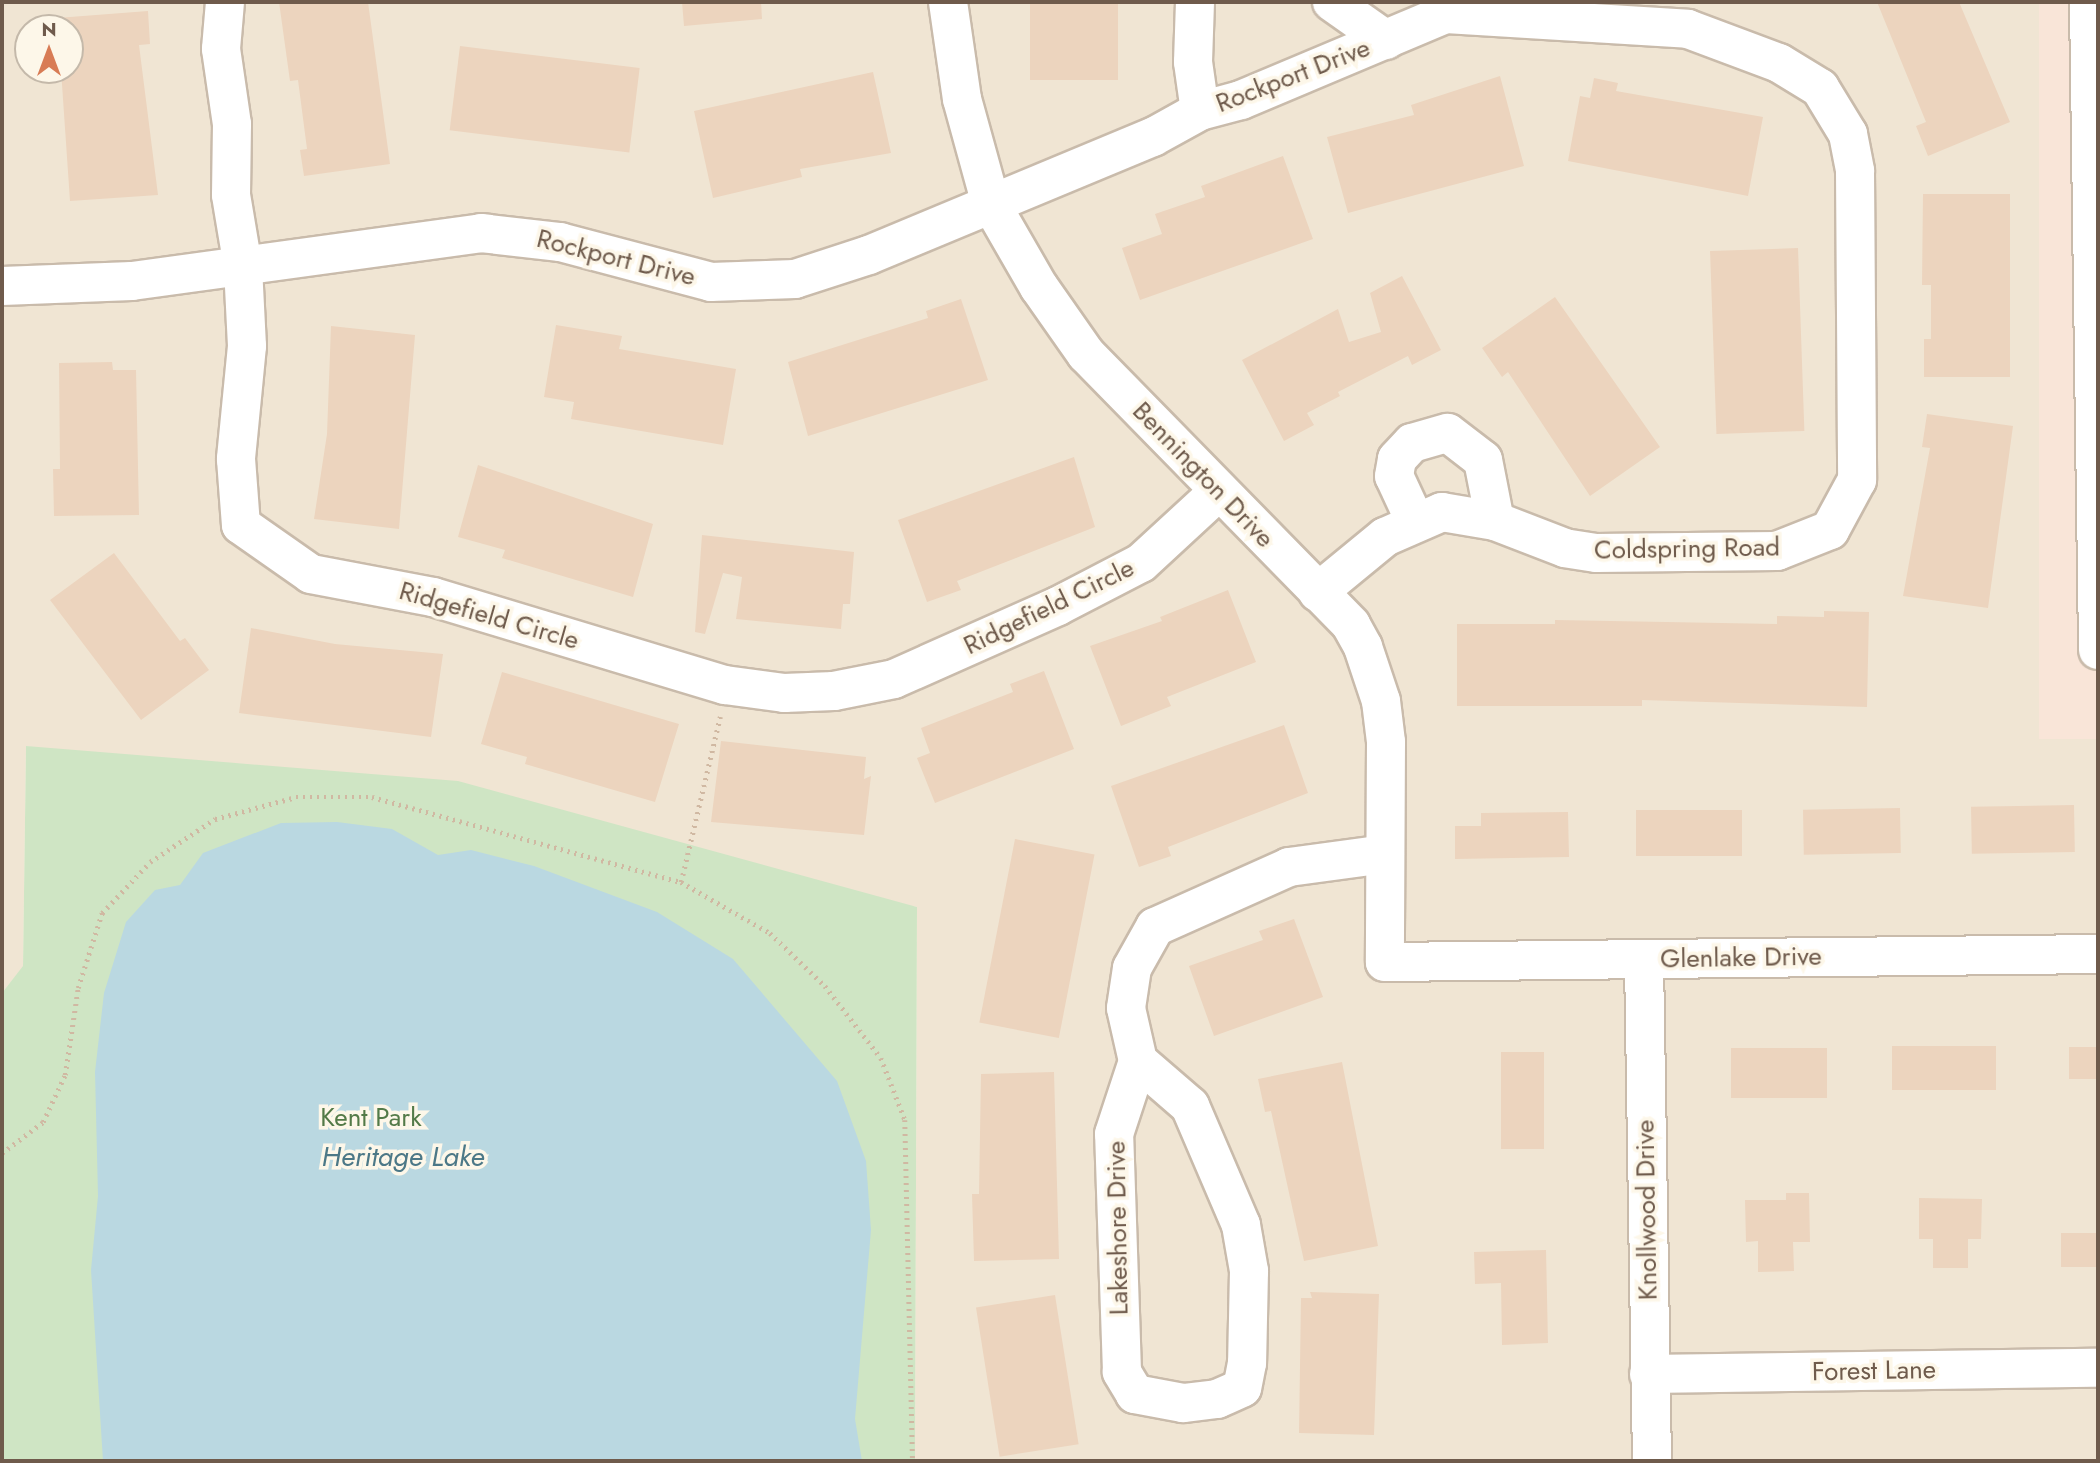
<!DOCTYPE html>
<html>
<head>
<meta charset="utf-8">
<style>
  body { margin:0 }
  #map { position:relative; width:2100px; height:1463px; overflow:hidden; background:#faf3e4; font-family:Jost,sans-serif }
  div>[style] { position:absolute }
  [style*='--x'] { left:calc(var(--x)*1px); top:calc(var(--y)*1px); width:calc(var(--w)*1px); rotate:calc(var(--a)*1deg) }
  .residential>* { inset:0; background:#f0e5d3 }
  .commercial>* { inset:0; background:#f9e5d8; transform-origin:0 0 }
  .green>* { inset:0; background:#cfe5c4 }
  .water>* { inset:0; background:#bad8e1 }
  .building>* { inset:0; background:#ecd4be; transform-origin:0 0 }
  .path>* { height:4.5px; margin-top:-2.25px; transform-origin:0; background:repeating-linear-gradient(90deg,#d0b8a2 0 2px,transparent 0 7px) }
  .roads { filter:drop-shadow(2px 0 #c9bbab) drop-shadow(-2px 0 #c9bbab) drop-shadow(0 2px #c9bbab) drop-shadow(0 -2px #c9bbab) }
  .minor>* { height:38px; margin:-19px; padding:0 19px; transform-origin:19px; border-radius:19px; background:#fff }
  span { translate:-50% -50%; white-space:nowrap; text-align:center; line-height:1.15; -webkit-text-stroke:7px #fdf7e9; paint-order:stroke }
  .street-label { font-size:26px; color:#6f5b4c }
  .park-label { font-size:26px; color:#537a48 }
  .water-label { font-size:28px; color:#4c7887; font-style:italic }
  .frame { position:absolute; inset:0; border:4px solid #6f5b4c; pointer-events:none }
  .north { position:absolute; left:14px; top:14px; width:70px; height:70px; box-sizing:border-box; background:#fdf7e9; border:2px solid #c4b9aa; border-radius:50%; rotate:0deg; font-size:19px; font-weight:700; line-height:28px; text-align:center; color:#6f5b4c }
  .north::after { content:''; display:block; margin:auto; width:24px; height:32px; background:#d87c55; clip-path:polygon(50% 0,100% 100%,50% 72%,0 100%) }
</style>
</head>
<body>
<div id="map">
  <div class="residential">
    <div style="clip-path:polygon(evenodd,2px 2px,2039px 2px,2047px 739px,2098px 739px,2098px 1461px,915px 1461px,917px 907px,26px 746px,23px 967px,2px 993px,2px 2px,28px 28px,70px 28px,70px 70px,28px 70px,28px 28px)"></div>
  </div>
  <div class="commercial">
    <div style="left:2039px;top:2px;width:59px;height:737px"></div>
  </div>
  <div class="green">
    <div style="clip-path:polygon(26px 746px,458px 781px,917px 907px,915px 1461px,2px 1461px,2px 993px,23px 966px)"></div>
  </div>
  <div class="water">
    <div style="clip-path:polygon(337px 822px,392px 829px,438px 855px,471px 850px,534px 866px,657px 912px,733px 959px,837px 1081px,866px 1161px,871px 1230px,855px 1419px,862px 1461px,103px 1461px,91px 1270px,98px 1196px,95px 1072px,104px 993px,126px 922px,155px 890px,180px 885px,203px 853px,281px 823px)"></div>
  </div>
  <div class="building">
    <div style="clip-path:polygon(279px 2px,368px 2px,390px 164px,304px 176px,300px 150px,307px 149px,298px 80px,290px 81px)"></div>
    <div style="clip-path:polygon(682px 2px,761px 2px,762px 19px,684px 26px)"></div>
    <div style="left:1030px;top:2px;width:88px;height:78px"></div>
    <div style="clip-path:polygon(1877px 2px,1959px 2px,2010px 122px,1928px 156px,1916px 126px,1926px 122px)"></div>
    <div style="clip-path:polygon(148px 11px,150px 44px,139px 45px,158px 195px,70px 201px,61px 70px,70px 70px,70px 28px,57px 28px,57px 18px)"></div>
    <div style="left:460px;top:46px;width:181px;height:85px;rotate:7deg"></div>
    <div style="clip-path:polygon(873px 72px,891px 153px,800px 169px,802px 177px,713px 198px,694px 111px)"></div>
    <div style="clip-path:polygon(1500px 76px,1524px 166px,1348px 213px,1327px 137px,1414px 115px,1411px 105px)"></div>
    <div style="clip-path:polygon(1594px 78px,1618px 83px,1616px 91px,1763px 117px,1748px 196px,1568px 161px,1580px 96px,1590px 98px)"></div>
    <div style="clip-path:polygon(1283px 156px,1313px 239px,1140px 300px,1122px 248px,1162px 234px,1155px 214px,1205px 197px,1201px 186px)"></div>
    <div style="clip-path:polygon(1923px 194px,2010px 194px,2010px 377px,1924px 377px,1924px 339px,1931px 339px,1931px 285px,1922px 285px)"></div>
    <div style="left:1798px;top:248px;width:183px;height:88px;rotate:88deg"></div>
    <div style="clip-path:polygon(1402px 276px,1441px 350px,1412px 365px,1408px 356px,1338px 392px,1340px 396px,1307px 413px,1314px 425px,1284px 441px,1242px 360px,1338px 309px,1349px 342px,1381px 332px,1370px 293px)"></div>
    <div style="clip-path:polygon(1555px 297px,1660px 447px,1590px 496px,1508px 372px,1502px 377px,1482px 348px)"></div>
    <div style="clip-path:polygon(961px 299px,988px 380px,808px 436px,788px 362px,928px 318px,926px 311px)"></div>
    <div style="clip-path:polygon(556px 325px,622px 336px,619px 349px,736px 369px,723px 445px,571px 419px,574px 402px,544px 397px)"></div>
    <div style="clip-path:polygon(331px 326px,415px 335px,399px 529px,314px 519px,327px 434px)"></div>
    <div style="clip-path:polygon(112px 362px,113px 370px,136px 370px,139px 515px,54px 516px,53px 469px,60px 469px,59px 363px)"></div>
    <div style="clip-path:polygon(1927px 414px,2013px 426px,1988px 608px,1903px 596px,1930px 448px,1922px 447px)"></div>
    <div style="clip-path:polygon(1074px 457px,1095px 527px,957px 581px,961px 590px,927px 602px,898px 520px)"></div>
    <div style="clip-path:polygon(478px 465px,653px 524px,633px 597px,502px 558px,505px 550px,458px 537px)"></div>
    <div style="clip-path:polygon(702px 535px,854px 552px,850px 604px,843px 604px,841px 629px,736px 619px,742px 577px,723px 573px,705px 634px,695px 632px)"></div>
    <div style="clip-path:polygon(114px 553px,180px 641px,185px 638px,209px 670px,141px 720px,50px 600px)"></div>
    <div style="clip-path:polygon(1228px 590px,1256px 662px,1167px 697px,1171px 706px,1121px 726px,1090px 646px,1162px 621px,1160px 617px)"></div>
    <div style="clip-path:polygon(1824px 611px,1869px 612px,1867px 707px,1642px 700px,1642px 706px,1457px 706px,1457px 624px,1555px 624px,1555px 620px,1777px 624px,1777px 616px,1824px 617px)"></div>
    <div style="clip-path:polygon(251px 628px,335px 644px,443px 654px,431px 737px,239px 713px)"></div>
    <div style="clip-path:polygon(1044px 671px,1074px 749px,935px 803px,917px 758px,930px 753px,921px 728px,1013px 692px,1010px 684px)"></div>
    <div style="clip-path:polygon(502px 672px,679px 724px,655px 802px,525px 764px,527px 757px,481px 744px)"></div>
    <div style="clip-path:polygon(1284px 725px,1308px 793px,1168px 847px,1171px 856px,1139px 867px,1111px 786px)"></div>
    <div style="clip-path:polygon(721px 741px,866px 757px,864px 779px,871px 776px,864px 835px,711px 822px)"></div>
    <div style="left:2074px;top:805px;width:47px;height:103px;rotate:89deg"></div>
    <div style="left:1900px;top:808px;width:45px;height:97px;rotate:89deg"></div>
    <div style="left:1742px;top:810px;width:46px;height:106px;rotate:90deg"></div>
    <div style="clip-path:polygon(1568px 812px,1569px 857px,1455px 859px,1455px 826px,1481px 826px,1481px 813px)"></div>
    <div style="left:1015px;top:839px;width:81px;height:187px;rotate:11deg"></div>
    <div style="clip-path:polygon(1294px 919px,1323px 997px,1214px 1036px,1189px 966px,1263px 940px,1259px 931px)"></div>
    <div style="left:1996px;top:1046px;width:44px;height:104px;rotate:90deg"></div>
    <div style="left:2098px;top:1047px;width:32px;height:29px;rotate:90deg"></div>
    <div style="left:1827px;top:1048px;width:50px;height:96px;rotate:90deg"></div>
    <div style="left:1501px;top:1052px;width:43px;height:97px"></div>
    <div style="clip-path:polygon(1342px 1062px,1378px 1246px,1304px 1261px,1271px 1111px,1265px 1112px,1258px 1079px)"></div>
    <div style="clip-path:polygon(1054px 1072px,1059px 1259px,974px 1261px,972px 1194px,979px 1194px,981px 1074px)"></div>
    <div style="clip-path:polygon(1786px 1193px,1809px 1193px,1810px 1242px,1793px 1242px,1794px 1271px,1758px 1272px,1758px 1241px,1746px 1242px,1745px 1200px,1786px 1200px)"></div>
    <div style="clip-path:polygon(1919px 1198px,1982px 1199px,1981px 1239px,1968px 1239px,1968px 1268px,1933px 1268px,1933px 1239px,1919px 1239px)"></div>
    <div style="left:2098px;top:1233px;width:34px;height:37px;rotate:90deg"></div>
    <div style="clip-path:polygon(1546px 1250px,1548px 1343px,1502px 1345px,1501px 1283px,1475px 1284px,1474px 1252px)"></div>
    <div style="clip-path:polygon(1310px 1292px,1379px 1294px,1374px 1435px,1299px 1433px,1301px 1298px,1312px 1298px)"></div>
    <div style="left:1055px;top:1295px;width:151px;height:80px;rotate:81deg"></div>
  </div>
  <div class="path">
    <div style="--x:681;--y:882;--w:170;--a:-76.7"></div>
    <div style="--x:2;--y:1153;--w:51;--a:-37.1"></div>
    <div style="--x:43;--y:1122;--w:52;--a:-64.9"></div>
    <div style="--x:65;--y:1075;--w:88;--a:-81.5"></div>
    <div style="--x:78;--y:988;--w:79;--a:-72.3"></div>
    <div style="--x:102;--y:913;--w:70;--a:-46.7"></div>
    <div style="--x:150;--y:862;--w:78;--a:-33.5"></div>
    <div style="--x:215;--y:819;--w:84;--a:-15.2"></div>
    <div style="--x:296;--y:797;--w:76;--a:0"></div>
    <div style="--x:372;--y:797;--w:320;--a:15.4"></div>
    <div style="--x:681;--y:882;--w:103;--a:29.8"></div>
    <div style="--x:770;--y:933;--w:76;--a:43.9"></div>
    <div style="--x:825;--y:986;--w:91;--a:52.1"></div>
    <div style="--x:881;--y:1058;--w:66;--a:68.8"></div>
    <div style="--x:905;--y:1120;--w:341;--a:88.7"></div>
  </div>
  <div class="roads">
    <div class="minor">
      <div style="--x:225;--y:2;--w:47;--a:94.9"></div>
      <div style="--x:221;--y:49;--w:76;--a:81.7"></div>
      <div style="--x:232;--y:124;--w:71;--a:90.8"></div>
      <div style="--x:231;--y:195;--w:73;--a:80.5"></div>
      <div style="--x:243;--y:267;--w:79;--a:87.1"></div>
      <div style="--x:247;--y:346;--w:114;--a:95.6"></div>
      <div style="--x:236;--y:459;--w:66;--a:85.7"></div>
      <div style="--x:241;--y:525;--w:85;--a:35"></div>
      <div style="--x:311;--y:574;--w:124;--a:10.7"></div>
      <div style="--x:433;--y:597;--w:305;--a:16.8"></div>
      <div style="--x:725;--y:685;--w:60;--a:7.7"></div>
      <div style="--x:784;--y:693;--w:50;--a:-2.3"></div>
      <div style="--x:834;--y:691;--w:61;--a:-11.3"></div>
      <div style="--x:894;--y:679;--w:180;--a:-24"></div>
      <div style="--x:1058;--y:606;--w:93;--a:-27.4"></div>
      <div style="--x:1141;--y:563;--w:106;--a:-42.7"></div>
      <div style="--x:948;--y:2;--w:98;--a:81.8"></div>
      <div style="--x:962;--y:99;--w:109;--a:74.6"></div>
      <div style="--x:991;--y:204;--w:96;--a:60"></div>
      <div style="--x:1039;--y:287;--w:82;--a:55"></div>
      <div style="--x:1086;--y:354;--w:379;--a:45.6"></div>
      <div style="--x:1351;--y:625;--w:25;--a:61"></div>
      <div style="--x:1363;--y:647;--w:57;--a:71.6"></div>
      <div style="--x:1381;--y:701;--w:41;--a:83"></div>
      <div style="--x:1386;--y:742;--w:220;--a:90.3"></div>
      <div style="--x:1385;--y:962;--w:713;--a:-0.64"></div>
      <div style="--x:1195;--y:2;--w:60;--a:91.9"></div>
      <div style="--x:1193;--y:62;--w:49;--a:81.9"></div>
      <div style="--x:1332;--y:2;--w:66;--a:35.1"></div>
      <div style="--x:2089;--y:2;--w:648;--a:89.2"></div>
      <div style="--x:2;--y:286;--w:130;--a:-2.2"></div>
      <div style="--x:132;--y:281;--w:352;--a:-7.8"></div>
      <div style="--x:481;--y:233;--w:80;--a:6.5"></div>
      <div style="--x:560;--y:242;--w:156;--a:14.8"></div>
      <div style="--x:711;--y:282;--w:84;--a:-2"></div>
      <div style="--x:795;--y:279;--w:78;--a:-18"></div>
      <div style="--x:869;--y:255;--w:308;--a:-22.6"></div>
      <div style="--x:1153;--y:137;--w:54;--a:-29"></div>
      <div style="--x:1200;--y:111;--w:42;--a:-15"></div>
      <div style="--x:1241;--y:100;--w:222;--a:-22.8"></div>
      <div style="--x:1446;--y:14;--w:242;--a:3.5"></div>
      <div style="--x:1688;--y:29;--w:97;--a:20.5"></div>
      <div style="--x:1779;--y:63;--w:48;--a:31.4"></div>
      <div style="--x:1820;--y:88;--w:54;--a:58.7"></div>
      <div style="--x:1848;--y:134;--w:38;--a:79"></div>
      <div style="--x:1855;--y:171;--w:309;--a:89.6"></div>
      <div style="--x:1857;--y:480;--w:57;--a:118.4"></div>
      <div style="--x:1830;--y:530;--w:57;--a:158.4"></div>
      <div style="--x:1777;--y:551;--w:181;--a:179.4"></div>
      <div style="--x:1596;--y:553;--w:31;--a:-171"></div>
      <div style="--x:1565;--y:548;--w:75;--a:-158.9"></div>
      <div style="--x:1495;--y:521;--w:54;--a:-170.4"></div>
      <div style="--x:1442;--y:512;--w:62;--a:156.3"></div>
      <div style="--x:1385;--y:537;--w:87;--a:140.6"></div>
      <div style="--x:1414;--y:519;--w:47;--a:-114.9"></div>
      <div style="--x:1394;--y:476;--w:17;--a:-80"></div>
      <div style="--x:1397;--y:459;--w:22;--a:-47"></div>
      <div style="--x:1412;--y:443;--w:37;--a:-16"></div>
      <div style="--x:1448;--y:433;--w:44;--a:37.6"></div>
      <div style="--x:1483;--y:460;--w:62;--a:78.9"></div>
      <div style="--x:1644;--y:959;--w:502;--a:89.09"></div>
      <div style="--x:1138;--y:1061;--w:69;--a:40.9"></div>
      <div style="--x:1190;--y:1106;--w:129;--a:66.8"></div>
      <div style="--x:1241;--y:1225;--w:47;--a:80.1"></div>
      <div style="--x:1249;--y:1271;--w:92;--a:91.2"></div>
      <div style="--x:1247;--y:1363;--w:25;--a:101"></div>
      <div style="--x:1242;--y:1388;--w:27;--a:156"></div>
      <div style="--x:1217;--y:1399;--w:34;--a:173"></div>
      <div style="--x:1183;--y:1403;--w:49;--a:-169.4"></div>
      <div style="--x:1135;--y:1394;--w:26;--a:-121"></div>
      <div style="--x:1122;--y:1372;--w:238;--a:-91.9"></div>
      <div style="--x:1114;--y:1134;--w:77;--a:-71.8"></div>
      <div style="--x:1138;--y:1061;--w:54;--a:-102.8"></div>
      <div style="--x:1126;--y:1008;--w:40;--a:-81.5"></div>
      <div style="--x:1132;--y:968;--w:47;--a:-60.7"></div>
      <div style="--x:1155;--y:927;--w:147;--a:-24.1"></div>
      <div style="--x:1289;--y:867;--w:97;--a:-7.7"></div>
      <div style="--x:1649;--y:1374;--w:449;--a:-0.8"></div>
    </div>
  </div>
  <div class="street-label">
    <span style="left:1293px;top:76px;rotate:-21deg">Rockport Drive</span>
    <span style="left:616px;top:258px;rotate:14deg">Rockport Drive</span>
    <span style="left:1203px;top:475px;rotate:46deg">Bennington Drive</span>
    <span style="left:1687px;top:549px;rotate:-1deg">Coldspring Road</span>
    <span style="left:1049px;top:607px;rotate:-26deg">Ridgefield Circle</span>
    <span style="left:489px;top:616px;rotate:16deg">Ridgefield Circle</span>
    <span style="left:1741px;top:958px;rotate:-1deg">Glenlake Drive</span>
    <span style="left:1647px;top:1210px;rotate:-91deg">Knollwood Drive</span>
    <span style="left:1118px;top:1228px;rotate:-91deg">Lakeshore Drive</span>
    <span style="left:1874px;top:1371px;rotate:-1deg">Forest Lane</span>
  </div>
  <div class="park-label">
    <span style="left:371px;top:1118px">Kent Park</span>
  </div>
  <div class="water-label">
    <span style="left:403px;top:1157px">Heritage Lake</span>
  </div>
  <div class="frame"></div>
  <div class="north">N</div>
</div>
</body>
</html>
